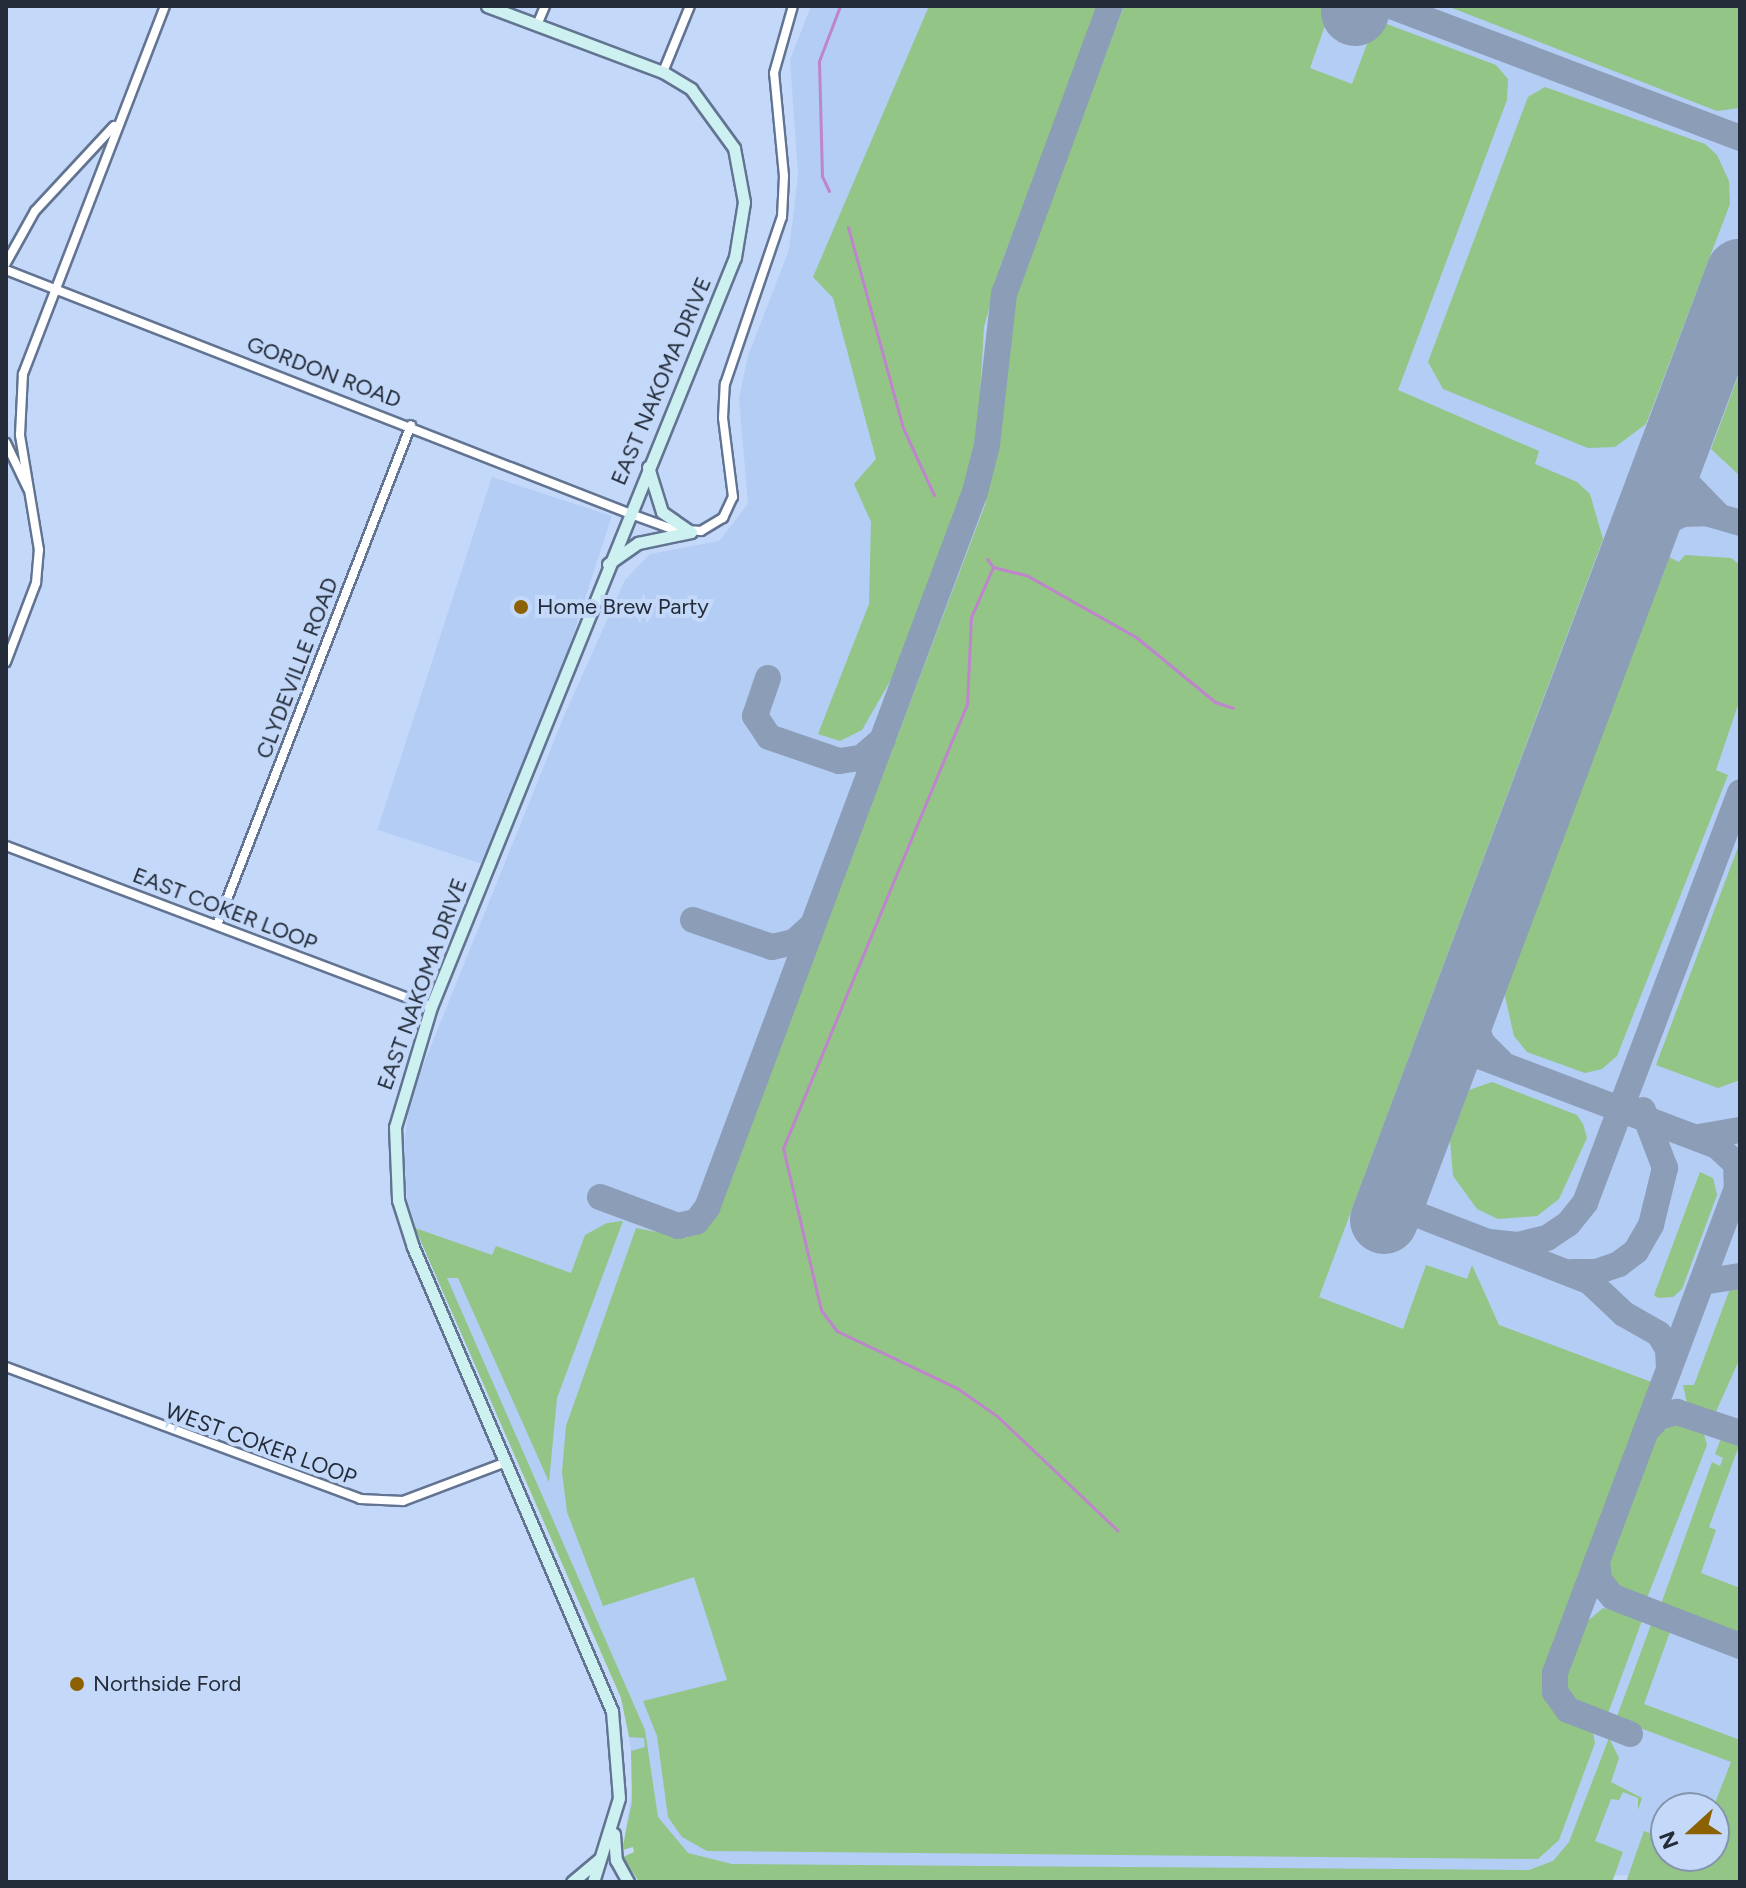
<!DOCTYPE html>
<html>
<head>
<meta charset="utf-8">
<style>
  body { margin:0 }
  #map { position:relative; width:1746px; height:1888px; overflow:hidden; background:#c4d9fa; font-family:Figtree,sans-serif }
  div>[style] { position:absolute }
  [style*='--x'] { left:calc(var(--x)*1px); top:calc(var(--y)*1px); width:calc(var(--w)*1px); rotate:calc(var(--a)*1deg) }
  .built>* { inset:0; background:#b4cdf4; transform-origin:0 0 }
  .green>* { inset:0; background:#92c586 }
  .stream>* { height:3px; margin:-1.5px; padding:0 1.5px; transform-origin:1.5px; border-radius:1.5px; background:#be85cd }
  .taxiway>* { height:26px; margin:-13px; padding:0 13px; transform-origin:13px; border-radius:13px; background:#8c9db7 }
  .runway>* { height:68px; margin:-34px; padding:0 34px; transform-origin:34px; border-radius:34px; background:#8c9db7 }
  .roads { filter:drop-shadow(2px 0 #627492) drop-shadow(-2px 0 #627492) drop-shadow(0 2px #627492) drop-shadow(0 -2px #627492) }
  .minor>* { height:8px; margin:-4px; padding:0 4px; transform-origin:4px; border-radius:4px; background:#fff }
  .secondary>* { height:11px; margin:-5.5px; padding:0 5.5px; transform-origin:5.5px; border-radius:5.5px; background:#cdf0f1 }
  .dots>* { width:22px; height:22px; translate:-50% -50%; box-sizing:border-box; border:4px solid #c4d9fa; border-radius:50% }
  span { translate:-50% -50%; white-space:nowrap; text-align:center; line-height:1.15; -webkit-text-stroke:8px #c4d9fa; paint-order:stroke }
  .street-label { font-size:22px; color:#242c39 }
  .poi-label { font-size:22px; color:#242c39 }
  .left { translate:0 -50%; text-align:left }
  .frame { position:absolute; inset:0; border:8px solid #242c39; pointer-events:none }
  .north { position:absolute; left:1650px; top:1792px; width:80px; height:80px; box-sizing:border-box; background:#c4d9fa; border:2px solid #8494ad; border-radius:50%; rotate:249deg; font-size:22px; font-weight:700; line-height:32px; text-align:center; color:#242c39 }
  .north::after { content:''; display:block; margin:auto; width:28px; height:36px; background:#8b6102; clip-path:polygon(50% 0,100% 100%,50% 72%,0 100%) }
</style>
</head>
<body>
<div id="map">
  <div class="built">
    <div style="clip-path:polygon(evenodd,811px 6px,1740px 6px,1740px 1875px,655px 1877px,625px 1833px,634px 1778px,625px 1706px,418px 1235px,407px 1199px,404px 1148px,410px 1098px,564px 716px,625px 580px,650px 554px,719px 541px,748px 504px,739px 398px,748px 356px,789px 250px,798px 175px,790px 60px,811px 6px,1666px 1808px,1714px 1808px,1714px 1856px,1666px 1856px,1666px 1808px)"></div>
    <div style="left:492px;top:477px;width:126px;height:371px;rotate:18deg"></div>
  </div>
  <div class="green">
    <div style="clip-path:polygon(929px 6px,1098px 6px,1000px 267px,984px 327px,977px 445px,964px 491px,900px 664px,862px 730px,840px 741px,818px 734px,869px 604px,871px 522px,854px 484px,876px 459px,833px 298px,813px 277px)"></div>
    <div style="clip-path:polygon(1124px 6px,1332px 6px,1310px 68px,1352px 84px,1376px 20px,1496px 65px,1508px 79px,1507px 100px,1398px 390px,1539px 451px,1535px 464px,1577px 482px,1590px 494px,1603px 539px,1319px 1297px,1403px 1329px,1426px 1265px,1467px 1279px,1472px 1265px,1499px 1325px,1654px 1383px,1546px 1669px,1546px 1693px,1552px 1706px,1561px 1718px,1593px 1733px,1595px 1743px,1559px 1840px,1538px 1859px,707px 1851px,682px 1837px,668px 1817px,657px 1736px,643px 1701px,727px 1680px,694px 1577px,603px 1606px,567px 1512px,562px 1472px,566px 1426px,636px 1228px,687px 1238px,715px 1218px,985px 505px,1004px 407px,1008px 326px,1019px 283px)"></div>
    <div style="clip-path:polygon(1447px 6px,1740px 6px,1740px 108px,1717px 111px)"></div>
    <div style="clip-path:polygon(1545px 87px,1705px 144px,1717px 155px,1729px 181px,1730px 204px,1646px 424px,1615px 447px,1588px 448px,1443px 389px,1428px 362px,1528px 97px)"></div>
    <div style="clip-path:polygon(1740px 371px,1740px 476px,1711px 449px)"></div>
    <div style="clip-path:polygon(1685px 555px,1731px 558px,1740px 565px,1740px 699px,1716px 770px,1728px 775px,1617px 1056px,1602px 1069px,1585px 1073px,1527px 1052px,1514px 1036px,1504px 992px,1669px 557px,1679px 562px)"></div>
    <div style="clip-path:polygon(1740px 842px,1740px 1080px,1718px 1088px,1656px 1065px)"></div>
    <div style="clip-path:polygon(1492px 1082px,1577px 1115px,1583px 1124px,1587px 1138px,1559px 1199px,1537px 1216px,1498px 1219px,1477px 1209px,1453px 1176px,1450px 1140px,1469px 1090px)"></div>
    <div style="clip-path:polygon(1700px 1172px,1713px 1178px,1717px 1195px,1682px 1289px,1673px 1297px,1658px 1298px,1654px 1295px)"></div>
    <div style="clip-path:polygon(623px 1221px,557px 1398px,549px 1482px,458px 1278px,447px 1278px,645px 1730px,658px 1817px,688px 1853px,732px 1864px,1529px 1870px,1553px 1861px,1569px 1842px,1609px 1738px,1619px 1758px,1611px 1782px,1642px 1798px,1638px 1810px,1638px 1798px,1623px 1792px,1619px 1800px,1611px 1799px,1595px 1841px,1623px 1852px,1612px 1882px,639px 1882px,623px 1857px,634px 1852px,633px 1847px,623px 1850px,623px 1845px,632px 1802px,631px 1751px,645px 1747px,644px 1738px,629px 1737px,621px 1698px,415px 1228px,492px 1255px,496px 1246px,571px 1273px,585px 1235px,607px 1223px)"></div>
    <div style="clip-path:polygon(1740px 1285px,1740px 1358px,1714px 1416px,1687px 1403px,1683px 1385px,1694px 1385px,1731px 1286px)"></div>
    <div style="clip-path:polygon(1676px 1422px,1703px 1431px,1707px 1445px,1645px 1603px,1614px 1588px,1606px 1564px,1653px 1438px)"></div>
    <div style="clip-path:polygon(1722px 1436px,1740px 1443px,1709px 1527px,1716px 1530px,1701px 1573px,1740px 1588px,1740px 1638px,1661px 1604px,1712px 1462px,1720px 1466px,1723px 1458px,1715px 1454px)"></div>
    <div style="clip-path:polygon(1603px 1608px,1643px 1618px,1607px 1716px,1571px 1701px,1563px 1679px,1583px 1625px)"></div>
    <div style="clip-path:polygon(1652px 1622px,1671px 1629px,1644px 1704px,1740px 1740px,1740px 1882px,1626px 1882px,1644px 1831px,1666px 1839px,1666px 1856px,1714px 1856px,1713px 1808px,1731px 1762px,1616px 1719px)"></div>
  </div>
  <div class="stream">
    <div style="--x:829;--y:191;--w:17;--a:-115"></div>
    <div style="--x:822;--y:176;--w:115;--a:-91.5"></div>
    <div style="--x:819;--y:61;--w:59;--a:-69.1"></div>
    <div style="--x:848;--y:227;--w:208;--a:74.7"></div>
    <div style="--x:903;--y:428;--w:74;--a:65.2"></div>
    <div style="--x:987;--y:559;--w:10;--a:53"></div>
    <div style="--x:993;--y:567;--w:36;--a:14"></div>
    <div style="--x:1028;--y:576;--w:124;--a:29.5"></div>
    <div style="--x:1136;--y:637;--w:102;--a:39.4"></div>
    <div style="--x:1215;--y:702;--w:19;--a:18"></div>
    <div style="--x:993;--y:567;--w:55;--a:113.7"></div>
    <div style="--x:971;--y:617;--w:87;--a:92.6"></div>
    <div style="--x:967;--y:704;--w:481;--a:112.5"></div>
    <div style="--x:783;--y:1148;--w:166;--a:76.8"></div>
    <div style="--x:821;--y:1310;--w:26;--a:53"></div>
    <div style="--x:837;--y:1331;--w:133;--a:25.4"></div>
    <div style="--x:957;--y:1388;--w:49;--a:35"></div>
    <div style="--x:997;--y:1416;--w:166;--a:43.5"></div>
  </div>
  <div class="taxiway">
    <div style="--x:1391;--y:6;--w:373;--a:20.7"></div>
    <div style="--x:1682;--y:427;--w:29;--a:96"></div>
    <div style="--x:1679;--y:456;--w:27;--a:75"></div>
    <div style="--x:1686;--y:482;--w:46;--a:45.9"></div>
    <div style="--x:1634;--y:556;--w:31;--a:-57"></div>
    <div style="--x:1651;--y:530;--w:36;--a:-27"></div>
    <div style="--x:1683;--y:514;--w:23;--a:-2"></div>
    <div style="--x:1706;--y:513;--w:35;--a:16"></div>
    <div style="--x:768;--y:678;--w:40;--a:108.9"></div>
    <div style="--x:755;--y:716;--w:25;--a:56"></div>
    <div style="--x:769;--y:737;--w:74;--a:18.9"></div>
    <div style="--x:839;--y:761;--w:22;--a:-8"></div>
    <div style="--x:861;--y:758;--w:29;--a:-41"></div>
    <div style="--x:693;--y:920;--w:83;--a:18.9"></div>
    <div style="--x:772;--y:947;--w:23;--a:-13"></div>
    <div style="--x:794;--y:942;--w:24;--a:-42"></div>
    <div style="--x:1477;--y:974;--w:48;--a:94.8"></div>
    <div style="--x:1473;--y:1022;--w:24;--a:66"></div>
    <div style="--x:1483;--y:1044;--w:24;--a:45"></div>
    <div style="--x:1450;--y:1045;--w:285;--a:20.7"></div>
    <div style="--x:1717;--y:1146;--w:26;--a:43"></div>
    <div style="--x:1736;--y:1164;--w:24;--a:88"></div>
    <div style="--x:1699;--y:1137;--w:42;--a:-9.7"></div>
    <div style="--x:600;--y:1197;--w:83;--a:20.4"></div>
    <div style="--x:678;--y:1226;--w:18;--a:-13"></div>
    <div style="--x:696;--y:1222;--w:18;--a:-52"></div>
    <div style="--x:707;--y:1208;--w:765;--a:-69.48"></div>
    <div style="--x:975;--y:492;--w:49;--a:-75.7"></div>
    <div style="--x:987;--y:445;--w:152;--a:-83.6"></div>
    <div style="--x:1004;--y:294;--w:307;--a:-69.8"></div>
    <div style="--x:1390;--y:1204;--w:213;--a:21.2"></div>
    <div style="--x:1589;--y:1281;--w:48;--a:43.3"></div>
    <div style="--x:1624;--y:1314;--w:40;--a:29.7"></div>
    <div style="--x:1659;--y:1334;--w:17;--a:59"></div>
    <div style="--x:1668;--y:1349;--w:20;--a:87"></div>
    <div style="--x:1489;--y:1242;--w:29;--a:6"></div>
    <div style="--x:1518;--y:1245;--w:30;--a:-14"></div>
    <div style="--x:1547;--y:1238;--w:25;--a:-34"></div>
    <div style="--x:1568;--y:1224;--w:27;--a:-51"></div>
    <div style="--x:1585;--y:1203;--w:439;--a:-69.3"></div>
    <div style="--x:1573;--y:1272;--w:23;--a:0"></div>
    <div style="--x:1596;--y:1272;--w:24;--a:-19"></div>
    <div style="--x:1619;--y:1264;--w:21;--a:-37"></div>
    <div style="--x:1636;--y:1251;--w:30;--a:-60"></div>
    <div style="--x:1651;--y:1225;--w:59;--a:-76.2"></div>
    <div style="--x:1665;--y:1168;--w:62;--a:-110.8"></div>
    <div style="--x:1702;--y:1282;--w:38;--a:-9"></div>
    <div style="--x:1646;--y:1431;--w:19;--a:-47"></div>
    <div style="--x:1659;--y:1417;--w:19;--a:-16"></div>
    <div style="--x:1677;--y:1412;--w:66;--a:18.4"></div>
    <div style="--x:1597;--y:1561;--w:19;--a:84"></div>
    <div style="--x:1599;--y:1580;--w:22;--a:51"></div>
    <div style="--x:1613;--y:1597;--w:136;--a:21.1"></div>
    <div style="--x:1630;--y:1734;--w:66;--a:-158.8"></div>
    <div style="--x:1568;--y:1710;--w:22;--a:-126"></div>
    <div style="--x:1555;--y:1692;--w:19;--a:-90"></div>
    <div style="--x:1555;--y:1673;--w:527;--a:-69.43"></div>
  </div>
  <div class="runway">
    <div style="--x:1355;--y:12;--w:6;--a:-72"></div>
    <div style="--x:1384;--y:1220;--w:1012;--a:-69.4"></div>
  </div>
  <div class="roads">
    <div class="minor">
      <div style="--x:537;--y:25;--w:21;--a:-67"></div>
      <div style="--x:663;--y:72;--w:71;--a:-67.8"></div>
      <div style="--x:6;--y:263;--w:60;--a:-60.9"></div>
      <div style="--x:35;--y:211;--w:116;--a:-47.1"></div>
      <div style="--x:6;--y:270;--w:668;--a:21.34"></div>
      <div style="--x:628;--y:513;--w:47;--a:20"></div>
      <div style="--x:672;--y:529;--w:29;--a:4"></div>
      <div style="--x:701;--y:531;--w:26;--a:-31"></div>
      <div style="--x:723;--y:518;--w:23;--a:-65"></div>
      <div style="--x:733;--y:497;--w:80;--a:-97.2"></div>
      <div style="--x:723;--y:418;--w:34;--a:-87"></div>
      <div style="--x:725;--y:384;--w:176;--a:-71.2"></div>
      <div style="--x:782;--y:217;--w:41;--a:-87.2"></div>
      <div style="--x:784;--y:176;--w:103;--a:-95.5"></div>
      <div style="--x:774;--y:73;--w:70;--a:-74.2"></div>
      <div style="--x:6;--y:443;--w:51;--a:64.4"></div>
      <div style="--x:6;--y:662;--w:85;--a:-69.2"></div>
      <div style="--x:36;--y:583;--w:33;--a:-85"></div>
      <div style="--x:39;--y:550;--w:117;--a:-99.4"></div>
      <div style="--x:20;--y:435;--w:61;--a:-87.2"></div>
      <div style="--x:23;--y:374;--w:394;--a:-68.9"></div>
      <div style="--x:6;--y:846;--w:454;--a:20.7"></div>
      <div style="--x:217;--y:925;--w:536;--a:-68.79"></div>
      <div style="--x:6;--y:1367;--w:378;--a:20.4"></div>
      <div style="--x:360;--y:1499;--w:43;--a:2.7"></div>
      <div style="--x:403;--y:1501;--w:110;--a:-20.7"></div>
    </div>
    <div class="secondary">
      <div style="--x:487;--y:6;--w:188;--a:20.6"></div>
      <div style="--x:663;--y:72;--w:33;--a:31"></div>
      <div style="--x:691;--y:89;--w:73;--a:53.9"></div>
      <div style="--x:734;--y:148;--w:55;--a:79.5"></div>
      <div style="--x:744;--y:202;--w:56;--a:99.3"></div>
      <div style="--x:735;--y:257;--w:809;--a:112.06"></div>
      <div style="--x:431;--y:1007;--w:125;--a:106.7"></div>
      <div style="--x:395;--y:1127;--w:73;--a:87.6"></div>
      <div style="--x:398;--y:1200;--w:49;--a:72.3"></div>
      <div style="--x:413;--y:1247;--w:505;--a:66.79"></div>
      <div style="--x:612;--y:1711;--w:87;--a:85.4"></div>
      <div style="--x:619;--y:1798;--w:88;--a:107.2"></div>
      <div style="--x:648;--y:467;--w:47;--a:72.7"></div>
      <div style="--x:662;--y:512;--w:35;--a:35"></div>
      <div style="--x:608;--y:564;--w:37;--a:-35"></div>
      <div style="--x:638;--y:543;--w:54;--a:-11.7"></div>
      <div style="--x:614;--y:1834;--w:26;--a:86"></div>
      <div style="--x:616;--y:1860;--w:25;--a:61"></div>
      <div style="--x:572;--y:1882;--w:35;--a:-40"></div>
    </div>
  </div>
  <div class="dots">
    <div style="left:521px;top:607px;background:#8b6102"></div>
    <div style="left:77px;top:1684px;background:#8b6102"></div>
  </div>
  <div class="street-label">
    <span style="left:324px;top:372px;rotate:21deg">GORDON ROAD</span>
    <span style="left:661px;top:381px;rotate:-67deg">EAST NAKOMA DRIVE</span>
    <span style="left:297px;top:668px;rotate:-69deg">CLYDEVILLE ROAD</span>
    <span style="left:225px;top:909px;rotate:21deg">EAST COKER LOOP</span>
    <span style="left:422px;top:984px;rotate:-70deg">EAST NAKOMA DRIVE</span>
    <span style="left:261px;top:1444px;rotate:20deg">WEST COKER LOOP</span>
  </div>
  <div class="poi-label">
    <span class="left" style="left:537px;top:607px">Home Brew Party</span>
    <span class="left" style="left:93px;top:1684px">Northside Ford</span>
  </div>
  <div class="frame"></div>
  <div class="north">N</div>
</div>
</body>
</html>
